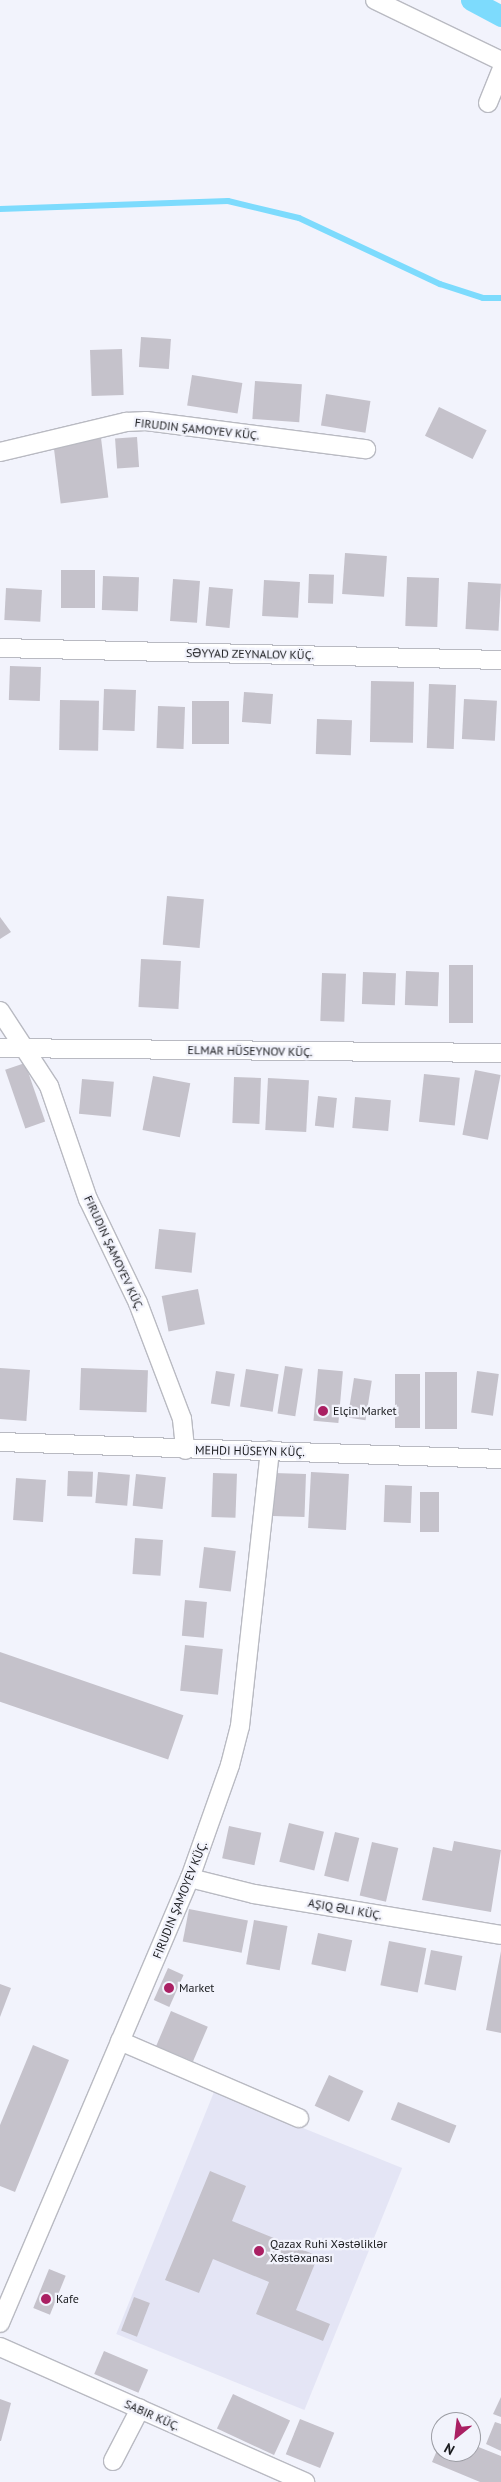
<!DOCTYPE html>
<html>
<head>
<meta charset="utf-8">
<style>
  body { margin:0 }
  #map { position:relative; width:501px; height:2482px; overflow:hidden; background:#f2f3fc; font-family:"PT Sans",sans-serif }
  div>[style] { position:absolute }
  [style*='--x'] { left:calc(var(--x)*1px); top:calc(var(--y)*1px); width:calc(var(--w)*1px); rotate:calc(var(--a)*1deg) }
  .built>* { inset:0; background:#e4e5f5; transform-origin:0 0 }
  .stream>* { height:6px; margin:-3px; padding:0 3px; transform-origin:3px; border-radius:3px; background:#7ddbfd }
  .canal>* { height:21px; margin:-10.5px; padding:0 10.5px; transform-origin:10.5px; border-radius:10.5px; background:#7ddbfd }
  .building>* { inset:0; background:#c5c2cb; transform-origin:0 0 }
  .roads { filter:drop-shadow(1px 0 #b9bac2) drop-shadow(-1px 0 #b9bac2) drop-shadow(0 1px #b9bac2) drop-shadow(0 -1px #b9bac2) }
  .minor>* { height:18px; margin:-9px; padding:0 9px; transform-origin:9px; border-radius:9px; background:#fff }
  .dots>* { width:14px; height:14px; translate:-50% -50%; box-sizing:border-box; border:2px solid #f2f3fc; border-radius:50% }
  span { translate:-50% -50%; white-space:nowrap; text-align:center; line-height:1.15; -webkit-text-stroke:4.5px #f2f3fc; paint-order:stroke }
  .street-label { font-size:12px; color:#191a1d }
  .poi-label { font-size:12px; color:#191a1d }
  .left { translate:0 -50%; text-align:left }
  .north { position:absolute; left:431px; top:2412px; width:50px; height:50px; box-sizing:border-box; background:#f2f3fc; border:1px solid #9b9ca3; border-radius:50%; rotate:209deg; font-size:14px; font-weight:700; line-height:20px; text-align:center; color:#191a1d }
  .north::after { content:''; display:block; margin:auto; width:18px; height:22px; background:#aa2063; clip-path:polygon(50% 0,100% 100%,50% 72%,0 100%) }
</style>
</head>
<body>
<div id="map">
  <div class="built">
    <div style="left:214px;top:2092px;width:203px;height:261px;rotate:22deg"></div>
  </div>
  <div class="stream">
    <div style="--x:0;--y:209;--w:228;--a:-2"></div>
    <div style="--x:228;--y:201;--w:73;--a:13.5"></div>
    <div style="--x:299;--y:218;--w:156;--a:25.1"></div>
    <div style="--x:440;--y:284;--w:45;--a:18"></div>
    <div style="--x:483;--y:298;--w:18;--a:0"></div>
  </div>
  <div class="canal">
    <div style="--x:471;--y:0;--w:34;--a:28"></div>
  </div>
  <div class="building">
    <div style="left:141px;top:337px;width:30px;height:30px;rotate:4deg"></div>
    <div style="left:122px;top:349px;width:46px;height:32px;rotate:88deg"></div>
    <div style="left:192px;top:375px;width:51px;height:31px;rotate:9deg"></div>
    <div style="left:255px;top:381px;width:47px;height:38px;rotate:4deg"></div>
    <div style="left:326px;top:394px;width:45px;height:32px;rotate:9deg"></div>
    <div style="left:439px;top:407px;width:53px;height:32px;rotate:26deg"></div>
    <div style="left:137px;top:437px;width:30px;height:22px;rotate:86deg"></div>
    <div style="left:101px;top:438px;width:60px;height:48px;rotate:83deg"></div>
    <div style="left:345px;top:553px;width:42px;height:41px;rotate:4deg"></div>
    <div style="left:61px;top:570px;width:34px;height:38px"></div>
    <div style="left:309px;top:574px;width:25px;height:29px;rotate:2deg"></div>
    <div style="left:103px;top:576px;width:36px;height:34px;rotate:2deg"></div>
    <div style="left:407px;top:577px;width:32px;height:49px;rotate:2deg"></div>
    <div style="left:173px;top:579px;width:27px;height:42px;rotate:4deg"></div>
    <div style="left:264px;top:580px;width:36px;height:36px;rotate:3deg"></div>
    <div style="left:468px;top:582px;width:33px;height:47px;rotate:3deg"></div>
    <div style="left:209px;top:587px;width:24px;height:39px;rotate:5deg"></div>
    <div style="left:6px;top:588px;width:36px;height:32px;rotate:3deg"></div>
    <div style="left:10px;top:666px;width:31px;height:34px;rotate:2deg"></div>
    <div style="left:371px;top:681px;width:43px;height:61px;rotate:1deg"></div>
    <div style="left:429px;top:684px;width:27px;height:64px;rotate:2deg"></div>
    <div style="left:104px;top:689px;width:32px;height:41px;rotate:2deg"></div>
    <div style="left:244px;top:692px;width:29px;height:30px;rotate:4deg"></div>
    <div style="left:464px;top:699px;width:33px;height:40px;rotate:3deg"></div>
    <div style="left:60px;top:700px;width:39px;height:50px;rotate:1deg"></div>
    <div style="left:192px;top:701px;width:37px;height:43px"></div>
    <div style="left:158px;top:706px;width:27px;height:42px;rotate:2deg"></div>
    <div style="left:317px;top:719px;width:35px;height:35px;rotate:2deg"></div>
    <div style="left:167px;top:896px;width:37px;height:49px;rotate:5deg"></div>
    <div style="clip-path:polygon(0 917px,11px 932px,0 939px)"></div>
    <div style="left:141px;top:959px;width:40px;height:48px;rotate:3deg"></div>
    <div style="left:449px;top:965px;width:24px;height:58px"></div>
    <div style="left:406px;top:971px;width:33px;height:34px;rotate:2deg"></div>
    <div style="left:363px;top:972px;width:33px;height:32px;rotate:2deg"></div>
    <div style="left:322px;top:973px;width:24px;height:48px;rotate:2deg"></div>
    <div style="left:25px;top:1063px;width:62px;height:21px;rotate:71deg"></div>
    <div style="left:475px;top:1070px;width:26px;height:66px;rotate:11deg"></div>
    <div style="left:424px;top:1074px;width:36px;height:48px;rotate:6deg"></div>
    <div style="left:153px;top:1076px;width:38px;height:55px;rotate:11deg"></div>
    <div style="left:234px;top:1077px;width:27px;height:46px;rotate:2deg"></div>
    <div style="left:268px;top:1078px;width:41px;height:52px;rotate:3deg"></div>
    <div style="left:82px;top:1079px;width:32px;height:35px;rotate:5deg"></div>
    <div style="left:318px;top:1096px;width:19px;height:30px;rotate:6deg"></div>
    <div style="left:355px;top:1097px;width:36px;height:31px;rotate:5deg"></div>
    <div style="left:159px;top:1229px;width:37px;height:40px;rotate:6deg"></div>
    <div style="left:198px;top:1289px;width:36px;height:37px;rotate:79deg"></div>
    <div style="left:285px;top:1366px;width:18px;height:48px;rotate:9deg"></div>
    <div style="left:0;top:1368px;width:30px;height:51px;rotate:4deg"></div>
    <div style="left:81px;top:1368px;width:67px;height:42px;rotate:2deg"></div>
    <div style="left:246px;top:1369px;width:33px;height:38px;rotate:9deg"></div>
    <div style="left:318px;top:1369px;width:25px;height:52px;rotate:5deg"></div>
    <div style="left:216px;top:1371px;width:19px;height:33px;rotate:9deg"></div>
    <div style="left:477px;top:1371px;width:22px;height:42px;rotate:8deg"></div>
    <div style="left:425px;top:1372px;width:32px;height:57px"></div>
    <div style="left:395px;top:1374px;width:25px;height:54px"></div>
    <div style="left:354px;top:1378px;width:18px;height:40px;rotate:9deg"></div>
    <div style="left:68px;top:1471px;width:25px;height:25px;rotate:2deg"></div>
    <div style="left:98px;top:1472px;width:32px;height:31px;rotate:5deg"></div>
    <div style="left:311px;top:1472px;width:38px;height:56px;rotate:3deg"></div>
    <div style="left:213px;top:1473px;width:24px;height:44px;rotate:2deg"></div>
    <div style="left:274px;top:1473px;width:32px;height:43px;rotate:2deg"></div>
    <div style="left:136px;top:1474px;width:30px;height:32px;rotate:6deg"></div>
    <div style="left:16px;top:1478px;width:30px;height:42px;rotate:4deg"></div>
    <div style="left:385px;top:1485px;width:27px;height:37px;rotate:2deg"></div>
    <div style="left:420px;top:1492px;width:19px;height:40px"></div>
    <div style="left:135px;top:1538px;width:28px;height:36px;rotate:4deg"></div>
    <div style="left:204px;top:1547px;width:32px;height:41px;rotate:7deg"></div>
    <div style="left:185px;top:1600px;width:22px;height:36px;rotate:5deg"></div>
    <div style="left:185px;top:1645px;width:38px;height:46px;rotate:6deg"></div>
    <div style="left:0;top:1652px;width:194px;height:47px;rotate:19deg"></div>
    <div style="left:289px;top:1823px;width:36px;height:40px;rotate:14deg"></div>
    <div style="left:229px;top:1826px;width:33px;height:33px;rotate:12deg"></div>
    <div style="left:335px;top:1832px;width:25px;height:45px;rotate:14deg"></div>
    <div style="clip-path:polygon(454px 1841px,501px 1850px,491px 1912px,422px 1900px,433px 1847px,452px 1851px)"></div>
    <div style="left:372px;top:1842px;width:27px;height:55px;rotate:13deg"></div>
    <div style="left:189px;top:1909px;width:60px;height:33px;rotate:11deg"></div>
    <div style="left:254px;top:1920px;width:34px;height:45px;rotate:10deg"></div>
    <div style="left:318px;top:1933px;width:35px;height:32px;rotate:12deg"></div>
    <div style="left:389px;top:1941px;width:38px;height:45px;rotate:11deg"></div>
    <div style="left:431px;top:1950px;width:32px;height:35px;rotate:11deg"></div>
    <div style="clip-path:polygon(501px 1951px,501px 2033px,486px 2030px)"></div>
    <div style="left:168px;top:1968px;width:17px;height:35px;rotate:24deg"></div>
    <div style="clip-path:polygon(0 1984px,11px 1988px,0 2017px)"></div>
    <div style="left:171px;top:2011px;width:40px;height:38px;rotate:23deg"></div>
    <div style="clip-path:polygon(33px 2045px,69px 2060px,15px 2192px,0 2186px,0 2125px)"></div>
    <div style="left:329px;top:2075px;width:38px;height:34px;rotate:25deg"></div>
    <div style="left:398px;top:2102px;width:63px;height:19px;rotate:22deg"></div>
    <div style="clip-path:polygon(210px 2171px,246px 2186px,232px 2221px,318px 2256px,296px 2310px,330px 2324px,323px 2341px,256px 2314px,269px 2282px,213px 2259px,199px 2293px,165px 2280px)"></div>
    <div style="left:49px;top:2269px;width:18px;height:42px;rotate:22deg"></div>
    <div style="left:134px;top:2297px;width:17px;height:36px;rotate:21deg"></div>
    <div style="left:104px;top:2351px;width:48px;height:25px;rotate:23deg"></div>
    <div style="left:233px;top:2394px;width:63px;height:38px;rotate:25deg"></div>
    <div style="clip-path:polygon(501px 2397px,501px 2417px,493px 2414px)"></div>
    <div style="clip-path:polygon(0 2399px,11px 2403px,1px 2441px,0 2441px)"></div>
    <div style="left:300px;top:2419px;width:37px;height:38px;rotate:22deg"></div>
    <div style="clip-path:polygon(495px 2422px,501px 2424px,501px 2451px,486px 2444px)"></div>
    <div style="clip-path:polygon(441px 2441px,441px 2452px,471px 2452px,471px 2444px,501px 2456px,501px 2482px,480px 2482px,432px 2462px)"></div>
  </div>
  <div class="roads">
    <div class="minor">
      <div style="--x:375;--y:0;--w:140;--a:25.8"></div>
      <div style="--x:488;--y:103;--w:35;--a:-68"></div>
      <div style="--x:0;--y:452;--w:130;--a:-13.4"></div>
      <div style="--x:126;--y:422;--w:20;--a:-3"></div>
      <div style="--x:146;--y:421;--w:222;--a:7.3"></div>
      <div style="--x:0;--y:648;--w:501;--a:1.37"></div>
      <div style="--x:0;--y:1011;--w:90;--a:56.8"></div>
      <div style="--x:49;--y:1086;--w:120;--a:71"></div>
      <div style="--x:88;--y:1199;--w:115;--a:64.3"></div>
      <div style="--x:138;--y:1303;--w:124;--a:69.2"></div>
      <div style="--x:182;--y:1419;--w:31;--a:84"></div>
      <div style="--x:0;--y:1048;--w:501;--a:0.57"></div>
      <div style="--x:0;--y:1442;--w:501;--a:1.94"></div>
      <div style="--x:190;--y:1878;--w:66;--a:14"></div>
      <div style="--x:254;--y:1894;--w:250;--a:9.4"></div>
      <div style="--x:120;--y:2041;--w:195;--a:23.3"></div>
      <div style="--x:0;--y:2323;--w:484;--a:-66.9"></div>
      <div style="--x:190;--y:1878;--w:120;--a:-70.5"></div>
      <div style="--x:230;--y:1765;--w:40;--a:-75.6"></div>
      <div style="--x:240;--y:1726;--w:277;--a:-83.8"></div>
      <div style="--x:0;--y:2347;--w:334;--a:23.9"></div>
      <div style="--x:113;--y:2461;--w:59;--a:-62.6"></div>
    </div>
  </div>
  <div class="dots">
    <div style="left:323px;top:1411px;background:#aa2063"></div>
    <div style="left:169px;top:1988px;background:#aa2063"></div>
    <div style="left:259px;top:2251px;background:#aa2063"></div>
    <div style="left:46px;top:2299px;background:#aa2063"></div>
  </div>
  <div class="street-label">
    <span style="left:197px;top:429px;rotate:6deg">FIRUDIN ŞAMOYEV KÜÇ.</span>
    <span style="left:250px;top:654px;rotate:1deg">SƏYYAD ZEYNALOV KÜÇ.</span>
    <span style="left:250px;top:1051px;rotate:1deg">ELMAR HÜSEYNOV KÜÇ.</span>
    <span style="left:114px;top:1253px;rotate:65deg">FIRUDIN ŞAMOYEV KÜÇ.</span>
    <span style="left:250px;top:1451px;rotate:1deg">MEHDI HÜSEYN KÜÇ.</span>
    <span style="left:180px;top:1900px;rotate:-68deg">FIRUDIN ŞAMOYEV KÜÇ.</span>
    <span style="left:345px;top:1909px;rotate:10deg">AŞIQ ƏLI KÜÇ.</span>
    <span style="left:152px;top:2415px;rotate:24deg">SABIR KÜÇ.</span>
  </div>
  <div class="poi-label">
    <span class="left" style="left:333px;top:1411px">Elçin Market</span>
    <span class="left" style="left:179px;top:1988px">Market</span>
    <span class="left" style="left:270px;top:2251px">Qazax Ruhi Xəstəliklər<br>Xəstəxanası</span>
    <span class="left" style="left:56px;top:2299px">Kafe</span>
  </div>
  <div class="north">N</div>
</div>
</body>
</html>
